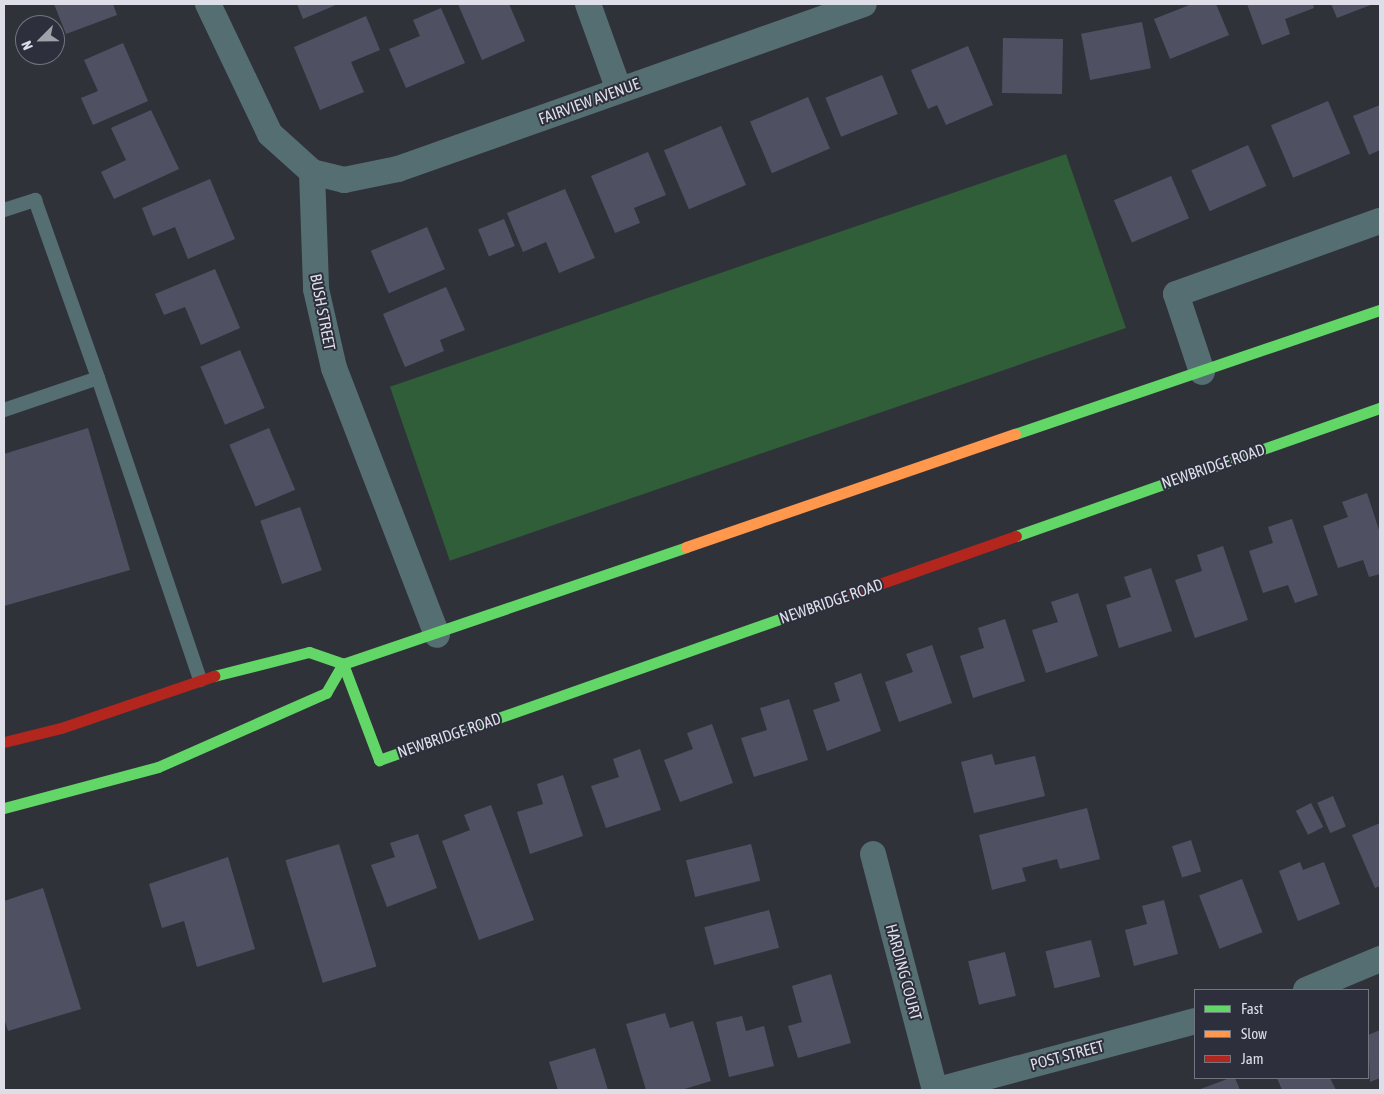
<!DOCTYPE html>
<html>
<head>
<meta charset="utf-8">
<style>
  body { margin:0 }
  #map { position:relative; width:1384px; height:1094px; overflow:hidden; background:#30323a; font-family:"Asap Condensed",sans-serif }
  div>[style] { position:absolute }
  [style*='--x'] { left:calc(var(--x)*1px); top:calc(var(--y)*1px); width:calc(var(--w)*1px); rotate:calc(var(--a)*1deg) }
  .green>* { inset:0; background:#305e38; transform-origin:0 0 }
  .building>* { inset:0; background:#4f5163; transform-origin:0 0 }
  .lane>* { height:14px; margin:-7px; padding:0 7px; transform-origin:7px; border-radius:7px; background:#556e72 }
  .street>* { height:26px; margin:-13px; padding:0 13px; transform-origin:13px; border-radius:13px; background:#556e72 }
  .fast>* { height:11px; margin:-5.5px; padding:0 5.5px; transform-origin:5.5px; border-radius:5.5px; background:#63d668 }
  .slow>* { height:11px; margin:-5.5px; padding:0 5.5px; transform-origin:5.5px; border-radius:5.5px; background:#ff974d }
  .jam>* { height:11px; margin:-5.5px; padding:0 5.5px; transform-origin:5.5px; border-radius:5.5px; background:#b3261e }
  span { translate:-50% -50%; white-space:nowrap; text-align:center; line-height:1.15; -webkit-text-stroke:4px #2d2f3d; paint-order:stroke }
  .street-label { font-size:16px; color:#dddee7 }
  .frame { position:absolute; inset:0; border:5px solid #dddee7; pointer-events:none }
  .legend { position:absolute; left:1194px; top:989px; width:175px; height:90px; box-sizing:border-box; background:#2d2f3d; border:1px solid #737581; margin:0; padding:6px 9px; list-style:none; font-size:15px; color:#dddee7 }
  .legend li { display:flex; align-items:center; gap:10px; height:25px }
  .legend b { width:25px; border:1px solid #737581 }
  .north { position:absolute; left:15px; top:15px; width:50px; height:50px; box-sizing:border-box; background:#2d2f3d; border:1px solid #737581; border-radius:50%; rotate:247deg; font-size:14px; font-weight:700; line-height:20px; text-align:center; color:#dddee7 }
  .north::after { content:''; display:block; margin:auto; width:18px; height:22px; background:#a0a2aa; clip-path:polygon(50% 0,100% 100%,50% 72%,0 100%) }
</style>
</head>
<body>
<div id="map">
  <div class="green">
    <div style="left:1066px;top:154px;width:184px;height:715px;rotate:71deg"></div>
  </div>
  <div class="building">
    <div style="clip-path:polygon(54px 4px,113px 4px,117px 15px,66px 34px)"></div>
    <div style="clip-path:polygon(297px 4px,338px 4px,303px 19px)"></div>
    <div style="clip-path:polygon(458px 4px,509px 4px,525px 41px,482px 60px)"></div>
    <div style="clip-path:polygon(1192px 4px,1216px 4px,1229px 35px,1170px 59px,1154px 19px)"></div>
    <div style="clip-path:polygon(1247px 4px,1313px 4px,1314px 8px,1285px 19px,1290px 34px,1262px 45px)"></div>
    <div style="clip-path:polygon(1331px 4px,1373px 4px,1337px 18px)"></div>
    <div style="clip-path:polygon(441px 8px,465px 63px,406px 88px,389px 49px,420px 36px,413px 20px)"></div>
    <div style="clip-path:polygon(366px 16px,380px 50px,351px 62px,364px 92px,320px 110px,294px 47px)"></div>
    <div style="left:1142px;top:22px;width:47px;height:62px;rotate:79deg"></div>
    <div style="left:1003px;top:38px;width:60px;height:55px;rotate:1deg"></div>
    <div style="clip-path:polygon(123px 43px,148px 101px,93px 125px,81px 98px,98px 91px,84px 60px)"></div>
    <div style="clip-path:polygon(968px 46px,993px 105px,946px 125px,937px 105px,928px 109px,911px 70px)"></div>
    <div style="left:882px;top:75px;width:42px;height:61px;rotate:68deg"></div>
    <div style="left:808px;top:97px;width:56px;height:63px;rotate:67deg"></div>
    <div style="left:1328px;top:101px;width:57px;height:62px;rotate:67deg"></div>
    <div style="clip-path:polygon(1380px 105px,1380px 150px,1369px 155px,1353px 116px)"></div>
    <div style="clip-path:polygon(151px 110px,179px 169px,114px 199px,101px 172px,126px 160px,111px 128px)"></div>
    <div style="left:721px;top:126px;width:64px;height:62px;rotate:67deg"></div>
    <div style="left:1248px;top:145px;width:45px;height:62px;rotate:66deg"></div>
    <div style="clip-path:polygon(648px 152px,666px 195px,634px 208px,640px 223px,615px 233px,591px 176px)"></div>
    <div style="left:1171px;top:176px;width:46px;height:62px;rotate:67deg"></div>
    <div style="clip-path:polygon(210px 179px,235px 239px,188px 259px,175px 227px,153px 236px,142px 208px)"></div>
    <div style="clip-path:polygon(565px 189px,595px 258px,559px 273px,546px 242px,523px 252px,507px 213px)"></div>
    <div style="left:504px;top:219px;width:29px;height:28px;rotate:68deg"></div>
    <div style="left:427px;top:227px;width:46px;height:61px;rotate:67deg"></div>
    <div style="clip-path:polygon(215px 269px,240px 328px,201px 345px,185px 307px,164px 315px,155px 294px)"></div>
    <div style="clip-path:polygon(446px 287px,465px 330px,440px 340px,444px 351px,405px 367px,383px 314px)"></div>
    <div style="left:240px;top:350px;width:63px;height:43px;rotate:67deg"></div>
    <div style="clip-path:polygon(88px 428px,130px 570px,4px 606px,4px 454px)"></div>
    <div style="left:269px;top:428px;width:67px;height:43px;rotate:67deg"></div>
    <div style="clip-path:polygon(1367px 493px,1380px 533px,1380px 574px,1369px 577px,1363px 560px,1338px 568px,1323px 526px,1348px 517px,1342px 502px)"></div>
    <div style="left:300px;top:507px;width:67px;height:42px;rotate:71deg"></div>
    <div style="clip-path:polygon(1292px 519px,1318px 595px,1295px 603px,1288px 585px,1263px 593px,1249px 551px,1273px 543px,1268px 527px)"></div>
    <div style="clip-path:polygon(1223px 546px,1248px 620px,1195px 638px,1175px 580px,1202px 571px,1197px 555px)"></div>
    <div style="clip-path:polygon(1151px 568px,1172px 631px,1119px 648px,1106px 605px,1131px 597px,1124px 577px)"></div>
    <div style="clip-path:polygon(1078px 593px,1098px 656px,1046px 673px,1032px 630px,1058px 622px,1051px 602px)"></div>
    <div style="clip-path:polygon(1005px 619px,1025px 681px,973px 698px,960px 656px,984px 648px,978px 628px)"></div>
    <div style="clip-path:polygon(932px 645px,952px 703px,899px 722px,885px 682px,913px 672px,906px 654px)"></div>
    <div style="clip-path:polygon(861px 673px,881px 731px,827px 751px,813px 710px,840px 701px,834px 683px)"></div>
    <div style="clip-path:polygon(789px 699px,808px 760px,754px 777px,741px 738px,767px 730px,760px 708px)"></div>
    <div style="clip-path:polygon(712px 724px,733px 783px,680px 802px,664px 760px,693px 749px,687px 733px)"></div>
    <div style="clip-path:polygon(640px 749px,661px 810px,606px 828px,591px 786px,619px 777px,613px 759px)"></div>
    <div style="clip-path:polygon(992px 754px,995px 765px,1035px 756px,1045px 796px,974px 813px,961px 762px)"></div>
    <div style="clip-path:polygon(563px 775px,583px 836px,530px 854px,517px 812px,543px 804px,537px 784px)"></div>
    <div style="left:1333px;top:796px;width:33px;height:17px;rotate:67deg"></div>
    <div style="left:1311px;top:803px;width:27px;height:17px;rotate:63deg"></div>
    <div style="clip-path:polygon(491px 805px,534px 920px,479px 940px,442px 841px,470px 830px,464px 815px)"></div>
    <div style="clip-path:polygon(1087px 808px,1100px 859px,1060px 869px,1057px 859px,1022px 868px,1026px 881px,992px 890px,979px 835px)"></div>
    <div style="clip-path:polygon(1380px 823px,1380px 886px,1375px 888px,1352px 835px)"></div>
    <div style="clip-path:polygon(418px 834px,437px 888px,387px 907px,371px 865px,395px 857px,390px 843px)"></div>
    <div style="left:1191px;top:840px;width:33px;height:20px;rotate:72deg"></div>
    <div style="left:339px;top:844px;width:128px;height:56px;rotate:73deg"></div>
    <div style="left:751px;top:844px;width:38px;height:67px;rotate:76deg"></div>
    <div style="clip-path:polygon(228px 857px,255px 949px,197px 967px,184px 921px,162px 928px,149px 884px)"></div>
    <div style="clip-path:polygon(1300px 862px,1303px 870px,1324px 862px,1340px 904px,1298px 921px,1279px 871px)"></div>
    <div style="left:1242px;top:879px;width:57px;height:46px;rotate:69deg"></div>
    <div style="clip-path:polygon(43px 888px,81px 1009px,8px 1031px,4px 1018px,4px 901px)"></div>
    <div style="clip-path:polygon(1164px 900px,1178px 954px,1134px 966px,1125px 930px,1147px 924px,1142px 906px)"></div>
    <div style="left:769px;top:910px;width:39px;height:67px;rotate:75deg"></div>
    <div style="left:1091px;top:940px;width:38px;height:47px;rotate:76deg"></div>
    <div style="left:1005px;top:952px;width:45px;height:38px;rotate:76deg"></div>
    <div style="clip-path:polygon(831px 974px,851px 1043px,798px 1058px,788px 1026px,802px 1022px,792px 986px)"></div>
    <div style="clip-path:polygon(665px 1013px,670px 1028px,693px 1021px,711px 1081px,681px 1090px,646px 1090px,626px 1024px)"></div>
    <div style="clip-path:polygon(742px 1016px,746px 1031px,764px 1026px,774px 1066px,729px 1077px,716px 1022px)"></div>
    <div style="clip-path:polygon(1380px 1030px,1380px 1078px,1370px 1082px,1368px 1035px)"></div>
    <div style="clip-path:polygon(595px 1048px,608px 1090px,558px 1090px,549px 1062px)"></div>
    <div style="clip-path:polygon(1230px 1078px,1235px 1078px,1240px 1090px,1198px 1090px)"></div>
    <div style="clip-path:polygon(1277px 1078px,1330px 1078px,1336px 1090px,1282px 1090px)"></div>
  </div>
  <div class="lane">
    <div style="--x:4;--y:210;--w:33;--a:-18"></div>
    <div style="--x:35;--y:200;--w:189;--a:70.5"></div>
    <div style="--x:4;--y:410;--w:99;--a:-18.8"></div>
    <div style="--x:98;--y:378;--w:319;--a:71.3"></div>
  </div>
  <div class="street">
    <div style="--x:208;--y:4;--w:144;--a:64.5"></div>
    <div style="--x:270;--y:134;--w:57;--a:42.1"></div>
    <div style="--x:312;--y:172;--w:117;--a:88"></div>
    <div style="--x:316;--y:289;--w:81;--a:77.2"></div>
    <div style="--x:334;--y:368;--w:286;--a:68.9"></div>
    <div style="--x:588;--y:4;--w:91;--a:70.2"></div>
    <div style="--x:312;--y:172;--w:33;--a:14"></div>
    <div style="--x:344;--y:180;--w:55;--a:-11.5"></div>
    <div style="--x:398;--y:169;--w:494;--a:-19.5"></div>
    <div style="--x:1202;--y:372;--w:82;--a:-108.4"></div>
    <div style="--x:1176;--y:294;--w:217;--a:-19.7"></div>
    <div style="--x:873;--y:854;--w:244;--a:75.3"></div>
    <div style="--x:1306;--y:990;--w:80;--a:-22.7"></div>
    <div style="--x:938;--y:1090;--w:266;--a:-15"></div>
  </div>
  <div class="fast">
    <div style="--x:1015;--y:434;--w:385;--a:-18.8"></div>
    <div style="--x:1016;--y:536;--w:386;--a:-19.4"></div>
    <div style="--x:343;--y:664;--w:103;--a:69.4"></div>
    <div style="--x:379;--y:760;--w:479;--a:-19.4"></div>
    <div style="--x:214;--y:676;--w:98;--a:-14.2"></div>
    <div style="--x:309;--y:652;--w:36;--a:19"></div>
    <div style="--x:343;--y:664;--w:362;--a:-18.8"></div>
    <div style="--x:4;--y:808;--w:159;--a:-14.9"></div>
    <div style="--x:158;--y:767;--w:184;--a:-23.8"></div>
    <div style="--x:326;--y:693;--w:34;--a:-60"></div>
  </div>
  <div class="slow">
    <div style="--x:686;--y:547;--w:348;--a:-19"></div>
  </div>
  <div class="jam">
    <div style="--x:831;--y:601;--w:196;--a:-19.4"></div>
    <div style="--x:4;--y:742;--w:59;--a:-13.8"></div>
    <div style="--x:61;--y:728;--w:162;--a:-18.8"></div>
  </div>
  <div class="street-label">
    <span style="left:589px;top:101px;rotate:-20deg">FAIRVIEW AVENUE</span>
    <span style="left:323px;top:312px;rotate:79deg">BUSH STREET</span>
    <span style="left:1213px;top:466px;rotate:-19deg">NEWBRIDGE ROAD</span>
    <span style="left:831px;top:601px;rotate:-19deg">NEWBRIDGE ROAD</span>
    <span style="left:449px;top:735px;rotate:-19deg">NEWBRIDGE ROAD</span>
    <span style="left:904px;top:972px;rotate:75deg">HARDING COURT</span>
    <span style="left:1067px;top:1055px;rotate:-15deg">POST STREET</span>
  </div>
  <div class="frame"></div>
  <ul class="legend">
  <li><b style="height:6px;background:#63d668"></b>Fast</li>
  <li><b style="height:6px;background:#ff974d"></b>Slow</li>
  <li><b style="height:6px;background:#b3261e"></b>Jam</li>
  </ul>
  <div class="north">N</div>
</div>
</body>
</html>
